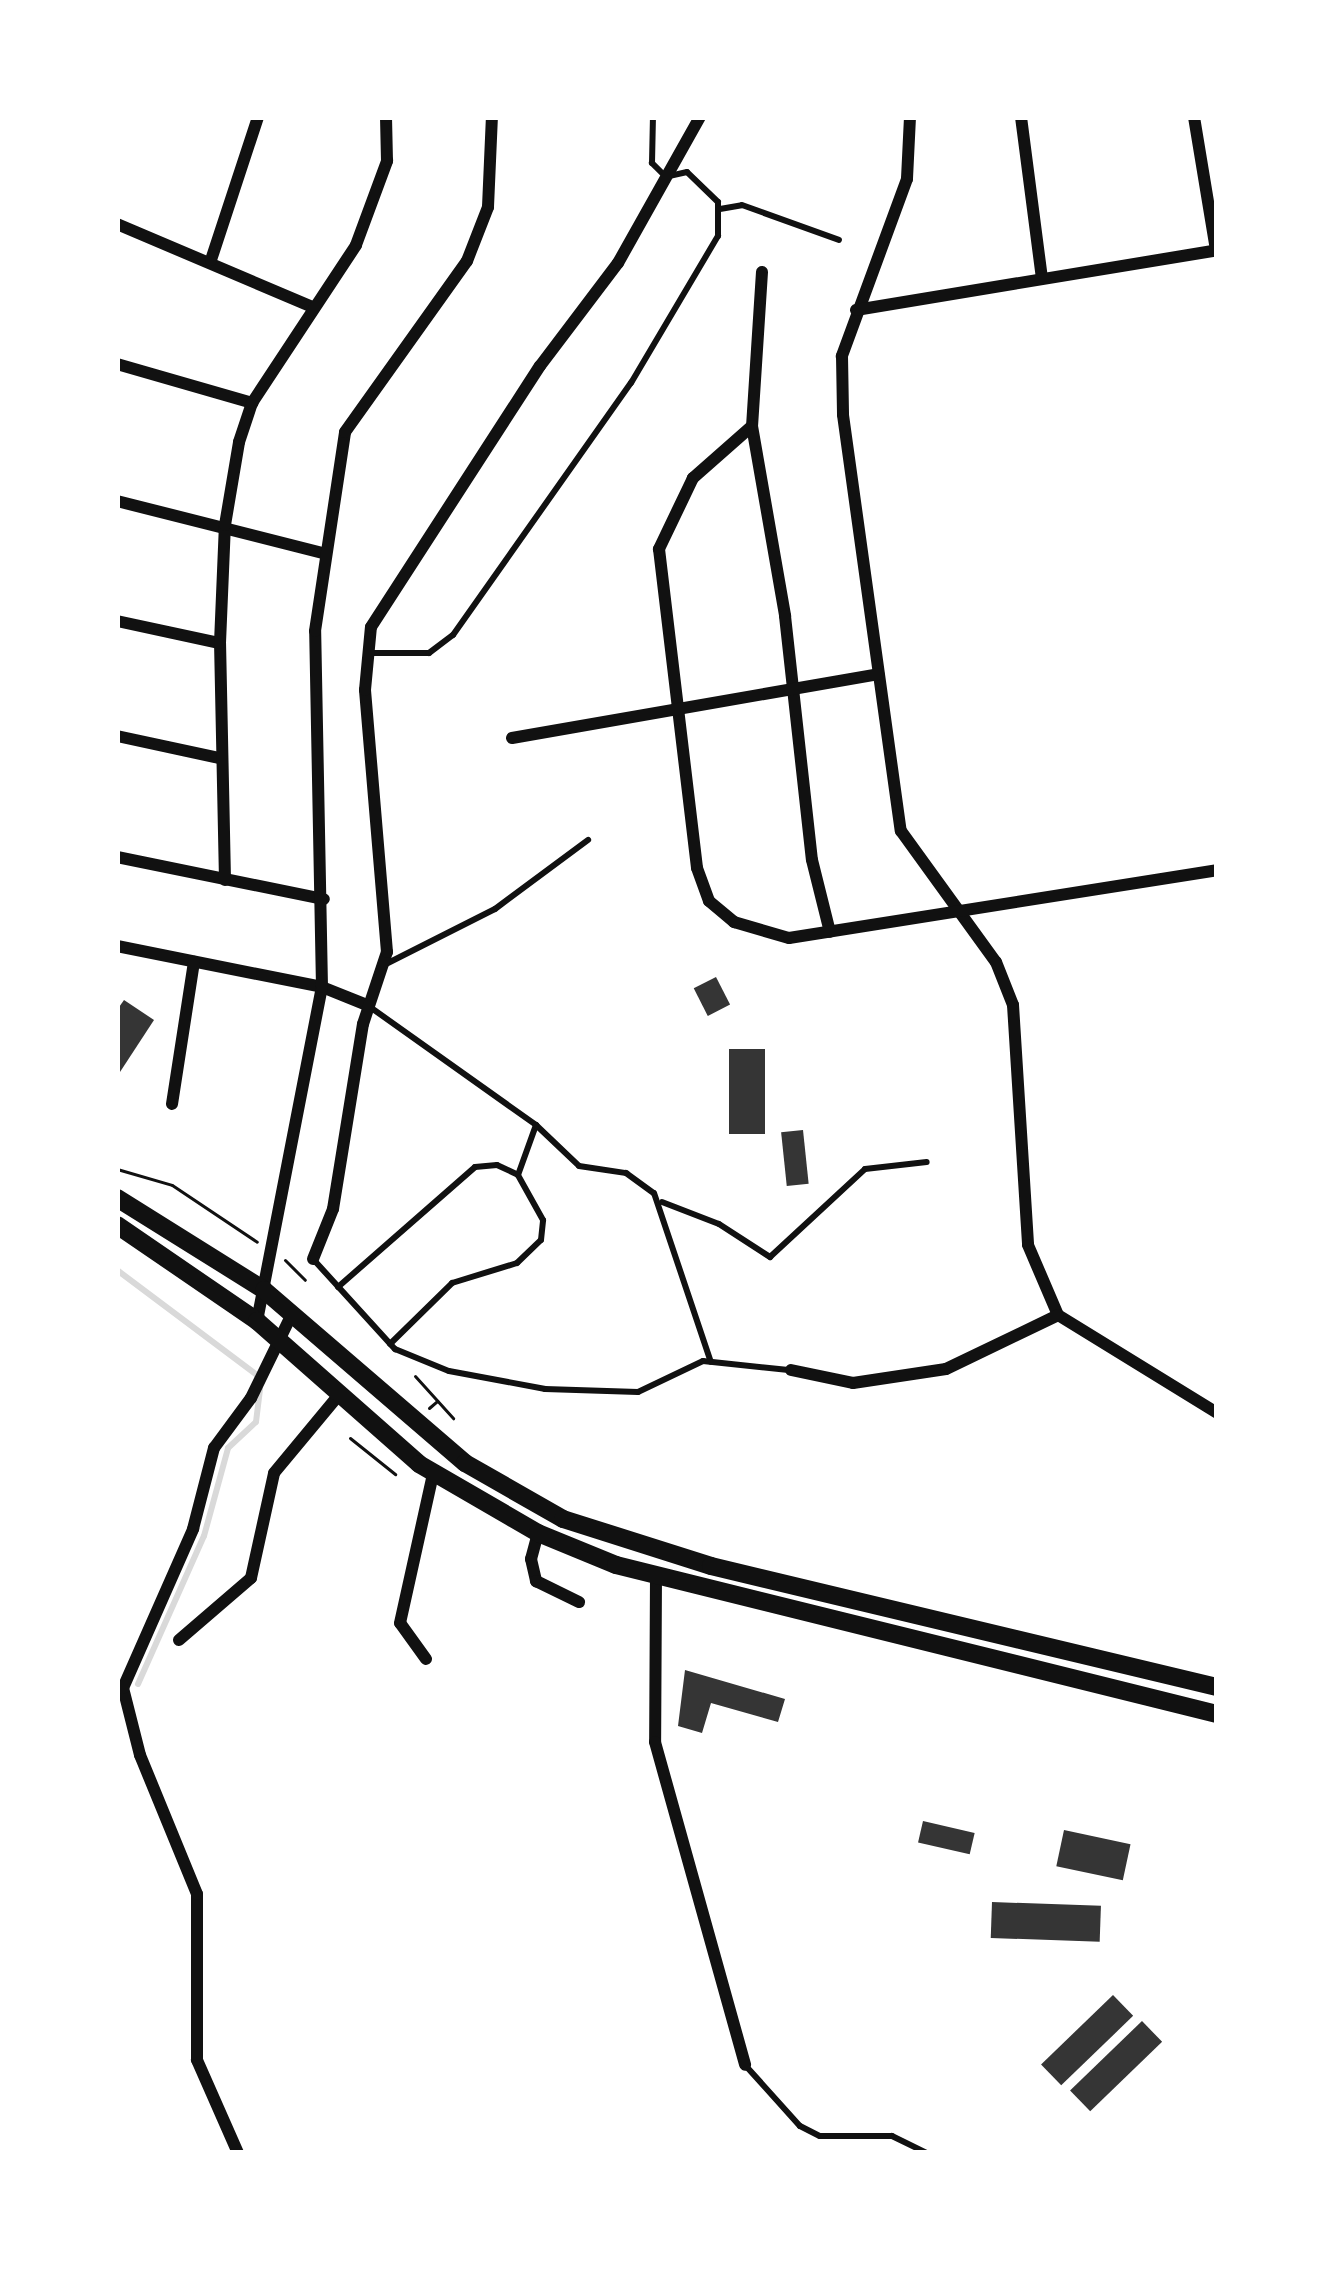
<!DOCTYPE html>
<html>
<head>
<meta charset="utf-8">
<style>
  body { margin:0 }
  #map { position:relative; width:1334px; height:2270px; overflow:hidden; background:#fff; font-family:Arial,sans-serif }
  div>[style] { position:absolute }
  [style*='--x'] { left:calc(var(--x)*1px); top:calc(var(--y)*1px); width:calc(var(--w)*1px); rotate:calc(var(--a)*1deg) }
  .stream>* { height:6px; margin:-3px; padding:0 3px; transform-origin:3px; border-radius:3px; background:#d9d9d9 }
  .building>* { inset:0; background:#353535; transform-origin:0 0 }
  .path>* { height:3px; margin:-1.5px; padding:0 1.5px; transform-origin:1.5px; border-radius:1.5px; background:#111 }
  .service>* { height:6px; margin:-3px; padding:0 3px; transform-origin:3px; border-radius:3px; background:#111 }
  .minor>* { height:12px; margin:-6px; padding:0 6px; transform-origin:6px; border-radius:6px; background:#111 }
  .primary>* { height:18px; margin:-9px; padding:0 9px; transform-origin:9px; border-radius:9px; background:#111 }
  span { translate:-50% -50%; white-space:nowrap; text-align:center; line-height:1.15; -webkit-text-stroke:9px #fff; paint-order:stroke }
  .frame { position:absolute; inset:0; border:120px solid #fff; pointer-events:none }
</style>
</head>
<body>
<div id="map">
  <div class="stream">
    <div style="--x:117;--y:1270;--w:176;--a:36.9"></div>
    <div style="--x:138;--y:1684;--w:162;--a:-66"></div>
    <div style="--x:204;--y:1536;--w:91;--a:-74.7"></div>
    <div style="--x:228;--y:1448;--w:38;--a:-43"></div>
    <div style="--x:256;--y:1422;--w:33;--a:-83"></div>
  </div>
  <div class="building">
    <div style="left:716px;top:977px;width:31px;height:25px;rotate:63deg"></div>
    <div style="clip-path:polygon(124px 1000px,154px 1020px,120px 1072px,117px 1010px)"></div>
    <div style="left:729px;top:1049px;width:36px;height:85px"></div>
    <div style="left:803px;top:1130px;width:54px;height:22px;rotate:84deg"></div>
    <div style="clip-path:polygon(685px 1670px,785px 1699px,778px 1722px,711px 1703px,702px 1733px,678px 1726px)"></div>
    <div style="left:923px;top:1821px;width:53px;height:22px;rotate:13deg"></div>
    <div style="left:1064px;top:1830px;width:68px;height:37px;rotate:12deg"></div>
    <div style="left:992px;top:1902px;width:109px;height:36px;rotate:2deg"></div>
    <div style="left:1113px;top:1995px;width:29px;height:100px;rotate:46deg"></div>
    <div style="left:1142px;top:2021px;width:29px;height:100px;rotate:46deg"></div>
  </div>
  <div class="path">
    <div style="--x:117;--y:1169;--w:57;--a:16.2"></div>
    <div style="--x:172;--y:1185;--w:102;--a:33.8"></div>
    <div style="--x:285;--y:1260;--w:28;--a:45"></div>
    <div style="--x:415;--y:1376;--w:57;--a:47.9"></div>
    <div style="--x:429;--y:1408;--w:11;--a:-41"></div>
    <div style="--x:350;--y:1438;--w:58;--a:38.7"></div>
  </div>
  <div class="service">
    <div style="--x:720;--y:209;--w:22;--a:-10"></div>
    <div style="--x:742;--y:205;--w:103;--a:19.8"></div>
    <div style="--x:371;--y:653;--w:58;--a:0"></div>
    <div style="--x:429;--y:653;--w:30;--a:-37"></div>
    <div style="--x:453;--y:635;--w:309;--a:-54.8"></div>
    <div style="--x:631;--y:383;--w:171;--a:-59.4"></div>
    <div style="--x:718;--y:236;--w:34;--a:-90"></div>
    <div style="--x:718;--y:202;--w:43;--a:-135.9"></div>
    <div style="--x:687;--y:172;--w:22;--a:167"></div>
    <div style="--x:666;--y:177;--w:20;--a:-135"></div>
    <div style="--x:652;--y:163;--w:46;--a:-88.8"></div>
    <div style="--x:386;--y:964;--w:122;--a:-26.8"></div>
    <div style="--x:495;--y:909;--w:116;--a:-36.6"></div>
    <div style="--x:370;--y:1007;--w:204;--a:35.4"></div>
    <div style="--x:536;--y:1125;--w:59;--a:43.6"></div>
    <div style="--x:579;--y:1166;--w:48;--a:8.5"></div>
    <div style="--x:626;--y:1173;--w:34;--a:36"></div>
    <div style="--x:654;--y:1193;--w:178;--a:71.4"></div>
    <div style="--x:662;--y:1202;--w:61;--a:21.1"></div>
    <div style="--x:719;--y:1224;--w:61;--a:32.9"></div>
    <div style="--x:770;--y:1257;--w:129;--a:-42.8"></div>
    <div style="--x:865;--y:1169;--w:62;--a:-6.4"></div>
    <div style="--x:313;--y:1259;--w:122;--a:47.7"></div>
    <div style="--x:395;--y:1349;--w:58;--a:22.2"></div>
    <div style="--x:449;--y:1371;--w:98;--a:10.6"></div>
    <div style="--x:545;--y:1389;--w:93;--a:1.8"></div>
    <div style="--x:638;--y:1392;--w:72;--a:-25.5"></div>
    <div style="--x:703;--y:1361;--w:86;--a:6"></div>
    <div style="--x:338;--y:1287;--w:182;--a:-41.2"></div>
    <div style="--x:475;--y:1167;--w:22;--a:-5"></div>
    <div style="--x:497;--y:1165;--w:23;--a:25"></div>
    <div style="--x:518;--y:1175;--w:53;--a:-70.2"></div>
    <div style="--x:390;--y:1344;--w:87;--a:-44.5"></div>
    <div style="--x:452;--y:1283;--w:68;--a:-17.1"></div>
    <div style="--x:517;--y:1263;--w:33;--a:-44"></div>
    <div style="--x:541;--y:1240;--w:20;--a:-84"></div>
    <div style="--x:543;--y:1220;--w:51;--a:-119.1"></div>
    <div style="--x:745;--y:2065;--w:82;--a:48"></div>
    <div style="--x:800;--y:2126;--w:22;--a:27"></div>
    <div style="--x:820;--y:2136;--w:72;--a:0"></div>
    <div style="--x:892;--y:2136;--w:39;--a:26"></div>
  </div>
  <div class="minor">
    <div style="--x:910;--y:117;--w:62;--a:92.8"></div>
    <div style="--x:907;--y:179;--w:189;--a:110.2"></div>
    <div style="--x:842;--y:356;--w:59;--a:89"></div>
    <div style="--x:843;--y:415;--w:420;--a:82.1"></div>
    <div style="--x:901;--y:831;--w:162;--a:54.1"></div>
    <div style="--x:996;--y:962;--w:46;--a:68.4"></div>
    <div style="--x:1013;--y:1005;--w:240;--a:86.4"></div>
    <div style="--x:1028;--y:1245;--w:76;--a:66.8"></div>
    <div style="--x:1058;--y:1315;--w:187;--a:31.6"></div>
    <div style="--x:1021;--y:117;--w:163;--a:82.6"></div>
    <div style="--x:1194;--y:117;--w:135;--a:80.6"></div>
    <div style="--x:117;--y:224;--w:213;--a:23"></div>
    <div style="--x:211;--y:260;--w:151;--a:-71.8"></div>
    <div style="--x:762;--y:272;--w:154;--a:93.7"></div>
    <div style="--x:752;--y:426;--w:193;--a:80.1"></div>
    <div style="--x:785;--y:616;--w:245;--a:83.7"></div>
    <div style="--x:812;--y:860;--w:74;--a:76"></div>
    <div style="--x:856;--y:310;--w:366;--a:-9.4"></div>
    <div style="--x:117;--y:364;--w:141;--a:16.1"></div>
    <div style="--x:752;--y:426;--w:79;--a:138.6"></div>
    <div style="--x:693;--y:478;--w:79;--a:115.6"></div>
    <div style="--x:659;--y:549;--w:321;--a:83.2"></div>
    <div style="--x:697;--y:868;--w:35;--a:70"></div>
    <div style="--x:709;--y:901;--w:33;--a:40"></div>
    <div style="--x:734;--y:922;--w:57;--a:16.2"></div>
    <div style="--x:789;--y:938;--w:433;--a:-9"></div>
    <div style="--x:117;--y:501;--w:211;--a:14.2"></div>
    <div style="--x:117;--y:621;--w:105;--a:12.1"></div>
    <div style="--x:117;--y:736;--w:105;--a:12.1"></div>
    <div style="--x:512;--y:738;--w:372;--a:-9.9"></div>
    <div style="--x:117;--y:857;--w:211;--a:11.5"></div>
    <div style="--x:225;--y:880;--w:237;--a:-91.2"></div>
    <div style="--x:220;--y:643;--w:118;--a:-87.6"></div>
    <div style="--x:225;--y:525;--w:84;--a:-80.4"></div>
    <div style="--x:239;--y:442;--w:41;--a:-71.6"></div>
    <div style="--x:252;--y:403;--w:189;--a:-56.6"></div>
    <div style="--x:356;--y:245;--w:90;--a:-69.7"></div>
    <div style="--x:387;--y:161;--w:44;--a:-91.3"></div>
    <div style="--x:117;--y:946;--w:209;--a:11.3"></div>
    <div style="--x:322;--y:987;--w:48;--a:21.8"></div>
    <div style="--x:172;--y:1104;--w:144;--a:-81.2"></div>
    <div style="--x:313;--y:1259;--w:54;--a:-68.2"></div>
    <div style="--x:333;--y:1209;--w:187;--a:-80.8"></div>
    <div style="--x:363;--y:1024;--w:76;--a:-71.6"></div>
    <div style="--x:387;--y:952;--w:263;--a:-94.8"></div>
    <div style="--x:365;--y:690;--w:63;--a:-84.6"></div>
    <div style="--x:371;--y:627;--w:311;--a:-57.1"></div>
    <div style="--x:540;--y:366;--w:129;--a:-52.9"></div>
    <div style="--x:618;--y:263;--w:167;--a:-60.7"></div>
    <div style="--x:257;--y:1321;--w:340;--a:-79"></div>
    <div style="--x:322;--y:987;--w:356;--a:-91.1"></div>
    <div style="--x:315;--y:631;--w:201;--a:-81.4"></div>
    <div style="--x:345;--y:432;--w:210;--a:-54.5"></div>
    <div style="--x:467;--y:261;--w:58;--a:-68.7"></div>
    <div style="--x:488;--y:207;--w:90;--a:-87.5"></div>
    <div style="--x:791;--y:1370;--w:63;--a:11.8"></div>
    <div style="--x:853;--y:1383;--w:94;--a:-8.6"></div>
    <div style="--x:946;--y:1369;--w:124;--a:-25.7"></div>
    <div style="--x:538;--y:1533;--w:27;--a:105"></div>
    <div style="--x:531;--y:1559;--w:23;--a:77"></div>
    <div style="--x:536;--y:1581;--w:48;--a:26"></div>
    <div style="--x:656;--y:1575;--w:167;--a:90.3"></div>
    <div style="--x:655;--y:1742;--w:335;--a:74.4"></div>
    <div style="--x:179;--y:1640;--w:95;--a:-40.7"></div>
    <div style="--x:251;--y:1578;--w:107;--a:-77.6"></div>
    <div style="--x:274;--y:1473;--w:99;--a:-50.3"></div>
    <div style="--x:426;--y:1659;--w:44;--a:-125.8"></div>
    <div style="--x:400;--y:1623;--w:153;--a:-77.5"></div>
    <div style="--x:238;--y:2153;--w:102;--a:-113.8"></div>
    <div style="--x:197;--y:2060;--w:166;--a:-90"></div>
    <div style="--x:197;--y:1894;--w:150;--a:-112.3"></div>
    <div style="--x:140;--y:1755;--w:69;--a:-104.2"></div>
    <div style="--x:123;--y:1688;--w:174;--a:-66.2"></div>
    <div style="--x:193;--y:1529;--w:84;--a:-75.5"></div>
    <div style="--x:214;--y:1448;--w:62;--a:-53.5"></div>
    <div style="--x:251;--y:1398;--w:93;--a:-64"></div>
  </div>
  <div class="primary">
    <div style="--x:117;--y:1198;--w:173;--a:32"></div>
    <div style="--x:264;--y:1290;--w:265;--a:40.7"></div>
    <div style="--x:465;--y:1463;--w:113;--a:29.7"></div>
    <div style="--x:563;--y:1519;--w:155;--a:17.6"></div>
    <div style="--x:711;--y:1566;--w:520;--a:13.45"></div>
    <div style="--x:117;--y:1225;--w:170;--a:34.4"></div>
    <div style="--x:257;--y:1321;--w:216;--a:41.4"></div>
    <div style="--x:419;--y:1464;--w:138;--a:30.1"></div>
    <div style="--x:538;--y:1533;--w:84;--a:22.3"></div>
    <div style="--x:616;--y:1565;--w:619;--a:13.92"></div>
  </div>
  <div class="frame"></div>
</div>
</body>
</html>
